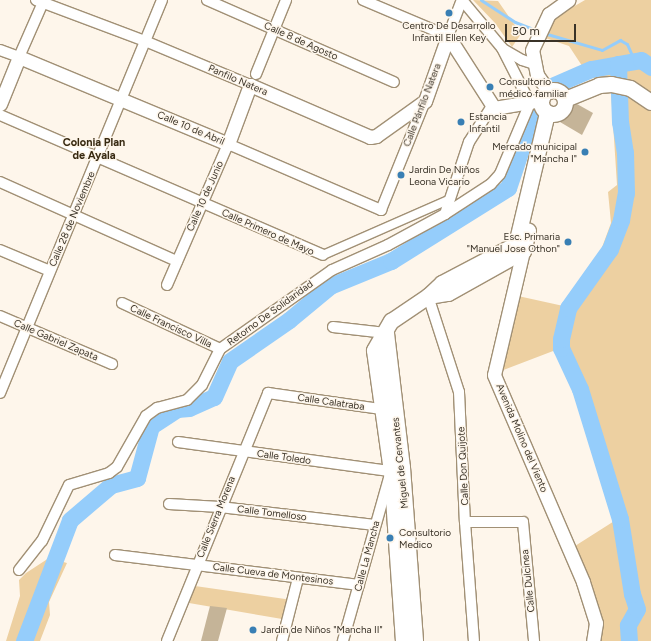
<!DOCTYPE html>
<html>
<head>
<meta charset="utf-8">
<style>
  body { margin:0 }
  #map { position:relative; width:651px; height:641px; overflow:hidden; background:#fef6eb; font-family:Figtree,sans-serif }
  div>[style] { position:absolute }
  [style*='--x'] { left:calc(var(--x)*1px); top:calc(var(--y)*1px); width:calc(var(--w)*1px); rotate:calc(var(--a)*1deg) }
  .green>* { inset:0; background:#edd0a1 }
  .stream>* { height:3px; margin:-1.5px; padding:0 1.5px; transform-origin:1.5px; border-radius:1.5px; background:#95cdfb }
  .river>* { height:17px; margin:-8.5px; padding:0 8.5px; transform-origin:8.5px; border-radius:8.5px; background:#95cdfb }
  .building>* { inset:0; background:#c5b498 }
  .roads { filter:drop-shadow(1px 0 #a19075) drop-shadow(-1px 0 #a19075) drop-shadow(0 1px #a19075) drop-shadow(0 -1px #a19075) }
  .pedestrian>* { height:8px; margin:-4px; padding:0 4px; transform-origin:4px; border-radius:4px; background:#fff }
  .minor>* { height:10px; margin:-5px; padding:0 5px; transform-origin:5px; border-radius:5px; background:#fff }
  .tertiary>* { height:13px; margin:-6.5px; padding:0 6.5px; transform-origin:6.5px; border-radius:6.5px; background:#fff }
  .secondary>* { height:15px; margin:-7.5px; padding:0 7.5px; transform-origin:7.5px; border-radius:7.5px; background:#fff }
  .secondary>.ring { margin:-7.5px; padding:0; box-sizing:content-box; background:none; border:15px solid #fff; border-radius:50% }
  .dots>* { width:11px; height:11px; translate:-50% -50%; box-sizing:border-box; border:2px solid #fef6eb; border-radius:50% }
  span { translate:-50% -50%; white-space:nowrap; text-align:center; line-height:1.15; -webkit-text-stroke:3px #fef6eb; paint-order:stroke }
  .poi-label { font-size:10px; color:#3a3328 }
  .left { translate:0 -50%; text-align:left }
  .right { translate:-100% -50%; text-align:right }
  .street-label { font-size:10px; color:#3a3328 }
  .neighbourhood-label { font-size:11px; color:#382a12; font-weight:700 }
  .scale { position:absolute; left:505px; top:24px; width:71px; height:18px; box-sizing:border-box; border:2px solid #3a3328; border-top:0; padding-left:5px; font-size:12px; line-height:14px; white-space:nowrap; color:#3a3328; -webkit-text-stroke:3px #fef6eb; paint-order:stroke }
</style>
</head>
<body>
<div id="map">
  <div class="green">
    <div style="clip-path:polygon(473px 0,498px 1px,521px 34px,512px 47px,495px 23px)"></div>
    <div style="clip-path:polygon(585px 0,651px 0,651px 641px,598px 641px,575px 546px,619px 518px,580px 391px,561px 348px,498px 372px,518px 296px,568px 307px,597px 261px,611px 223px,608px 192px,617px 185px,611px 92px,619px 93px,618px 78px,590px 78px,569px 46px,542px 37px,556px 17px)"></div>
    <div style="clip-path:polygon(49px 558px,67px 563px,49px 602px,50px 615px,40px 641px,6px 641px,20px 596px,19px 580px,26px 573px)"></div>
    <div style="clip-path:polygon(195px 586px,292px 600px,288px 620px,189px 603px)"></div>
  </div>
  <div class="stream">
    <div style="--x:481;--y:0;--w:40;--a:32.9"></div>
    <div style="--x:515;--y:22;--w:17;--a:21"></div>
    <div style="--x:547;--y:34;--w:57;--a:16.2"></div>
    <div style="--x:602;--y:50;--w:21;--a:-29"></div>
    <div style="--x:620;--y:40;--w:8;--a:30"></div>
    <div style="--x:627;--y:44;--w:20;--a:66"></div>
  </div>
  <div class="river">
    <div style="--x:554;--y:85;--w:40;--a:-23.4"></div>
    <div style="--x:591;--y:69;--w:27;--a:-10"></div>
    <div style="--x:24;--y:641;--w:129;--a:-69.2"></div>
    <div style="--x:70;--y:520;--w:54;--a:-40.5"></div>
    <div style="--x:111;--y:485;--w:27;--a:-15"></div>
    <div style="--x:137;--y:478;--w:54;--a:-74.9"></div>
    <div style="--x:151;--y:426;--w:31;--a:-33"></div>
    <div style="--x:177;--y:409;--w:12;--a:-5"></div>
    <div style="--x:189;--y:408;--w:27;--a:-24"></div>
    <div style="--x:214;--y:397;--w:39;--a:-66"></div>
    <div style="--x:230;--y:361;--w:72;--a:-34.8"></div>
    <div style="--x:289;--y:320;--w:53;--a:-39.7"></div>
    <div style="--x:330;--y:286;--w:66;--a:-22.3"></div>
    <div style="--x:391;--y:261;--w:138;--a:-32"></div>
    <div style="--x:508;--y:188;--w:84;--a:-71.4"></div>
    <div style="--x:629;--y:641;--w:16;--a:-94"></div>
    <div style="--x:628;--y:625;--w:18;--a:-61"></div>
    <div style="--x:637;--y:609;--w:16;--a:-108"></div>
    <div style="--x:632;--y:594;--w:76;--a:-99.1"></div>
    <div style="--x:620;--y:519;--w:136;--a:-107.1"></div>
    <div style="--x:580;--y:389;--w:45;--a:-114.9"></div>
    <div style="--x:561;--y:348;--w:9;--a:-90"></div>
    <div style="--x:561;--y:339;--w:32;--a:-77"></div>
    <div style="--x:568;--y:308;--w:72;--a:-54.6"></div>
    <div style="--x:610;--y:249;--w:31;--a:-69"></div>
    <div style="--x:621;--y:220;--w:27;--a:-80"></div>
    <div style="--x:626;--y:193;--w:40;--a:-91.4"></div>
    <div style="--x:625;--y:153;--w:31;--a:-99"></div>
    <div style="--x:620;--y:122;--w:58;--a:-92"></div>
    <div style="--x:618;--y:64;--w:23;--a:-10"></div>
    <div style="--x:641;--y:60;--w:12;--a:35"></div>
  </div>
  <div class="building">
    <div style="clip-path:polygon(577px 104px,593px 113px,582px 135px,560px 122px,567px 108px)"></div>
    <div style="clip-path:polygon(210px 606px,227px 608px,218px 641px,201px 641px)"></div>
  </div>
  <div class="roads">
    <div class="pedestrian">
      <div style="--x:323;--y:255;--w:137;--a:-23.7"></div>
    </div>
    <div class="minor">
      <div style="--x:36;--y:0;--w:116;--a:20.6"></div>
      <div style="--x:145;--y:41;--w:114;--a:22.7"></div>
      <div style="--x:207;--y:0;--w:204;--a:23.7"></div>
      <div style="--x:363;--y:0;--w:92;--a:23"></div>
      <div style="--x:448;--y:36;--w:39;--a:-69"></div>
      <div style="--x:503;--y:49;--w:22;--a:30"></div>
      <div style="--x:522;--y:60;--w:13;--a:18"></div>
      <div style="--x:0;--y:50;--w:20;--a:20"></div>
      <div style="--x:19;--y:57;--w:62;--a:-66.3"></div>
      <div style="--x:256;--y:74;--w:80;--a:-67.9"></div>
      <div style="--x:0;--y:115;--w:352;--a:23.4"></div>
      <div style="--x:0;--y:182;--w:194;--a:24.1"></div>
      <div style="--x:445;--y:214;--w:76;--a:-71.6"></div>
      <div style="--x:469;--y:142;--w:43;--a:-57.4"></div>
      <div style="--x:0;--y:250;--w:54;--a:22.8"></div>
      <div style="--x:167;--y:285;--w:154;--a:-66.6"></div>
      <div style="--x:228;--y:144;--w:167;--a:23.3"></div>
      <div style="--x:381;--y:210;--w:118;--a:-68"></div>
      <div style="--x:428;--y:296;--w:101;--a:72.1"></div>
      <div style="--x:459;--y:392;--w:130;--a:87.4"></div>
      <div style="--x:465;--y:522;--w:119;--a:85.7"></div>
      <div style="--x:122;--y:303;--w:108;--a:25.1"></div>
      <div style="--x:0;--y:316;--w:122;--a:23.2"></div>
      <div style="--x:333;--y:327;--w:53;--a:6.5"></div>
      <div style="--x:0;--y:393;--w:425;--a:-67.6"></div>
      <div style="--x:178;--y:442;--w:215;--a:7.8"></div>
      <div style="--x:391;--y:471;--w:177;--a:105.8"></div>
      <div style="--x:169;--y:504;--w:51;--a:3.4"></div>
      <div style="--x:220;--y:507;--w:156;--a:6.6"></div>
      <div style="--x:465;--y:522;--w:58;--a:0"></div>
      <div style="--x:523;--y:522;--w:120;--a:84.7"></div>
      <div style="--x:115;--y:555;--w:246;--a:7"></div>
      <div style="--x:19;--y:570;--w:37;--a:-52"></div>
      <div style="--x:42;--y:541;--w:62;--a:-64.3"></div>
      <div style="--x:69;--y:485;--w:42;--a:-16.7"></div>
      <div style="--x:109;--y:473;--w:10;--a:-37"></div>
      <div style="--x:117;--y:467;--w:59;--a:-60.4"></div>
      <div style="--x:146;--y:416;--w:14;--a:-36"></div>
      <div style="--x:157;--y:408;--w:31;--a:-15"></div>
      <div style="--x:187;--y:400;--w:21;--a:-45"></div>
      <div style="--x:202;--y:385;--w:40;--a:-63.4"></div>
      <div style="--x:220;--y:349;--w:137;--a:-35.2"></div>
      <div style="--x:332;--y:270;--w:61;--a:-24.1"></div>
      <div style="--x:388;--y:245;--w:65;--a:-28.5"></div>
      <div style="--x:445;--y:214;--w:55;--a:-33.1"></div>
      <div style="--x:491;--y:184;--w:13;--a:-48"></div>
      <div style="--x:500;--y:174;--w:77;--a:-67.1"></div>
      <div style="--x:530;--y:103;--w:62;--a:-117"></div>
      <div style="--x:502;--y:48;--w:62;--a:-129.8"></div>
      <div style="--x:167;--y:641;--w:268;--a:-67.8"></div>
      <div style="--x:268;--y:393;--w:120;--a:8.1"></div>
      <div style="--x:282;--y:641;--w:65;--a:-75.7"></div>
    </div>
    <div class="tertiary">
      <div style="--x:448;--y:36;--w:85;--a:57.4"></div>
      <div style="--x:494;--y:108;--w:49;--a:-9.5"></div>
      <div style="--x:549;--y:92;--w:21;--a:-125"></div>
      <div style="--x:537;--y:75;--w:25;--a:-101"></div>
      <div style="--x:532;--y:50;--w:40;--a:-65"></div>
      <div style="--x:549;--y:14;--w:24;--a:-36"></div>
      <div style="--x:0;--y:104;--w:51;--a:-68"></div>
      <div style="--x:19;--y:57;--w:226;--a:22.6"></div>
      <div style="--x:228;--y:144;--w:63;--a:-69.6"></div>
      <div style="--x:250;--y:85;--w:131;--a:23.4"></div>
      <div style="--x:370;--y:137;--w:6;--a:-9"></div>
      <div style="--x:376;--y:136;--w:60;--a:-35.5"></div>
      <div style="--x:425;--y:101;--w:69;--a:-70.5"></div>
      <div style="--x:518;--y:246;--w:7;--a:45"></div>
      <div style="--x:523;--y:251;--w:127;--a:103.2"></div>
      <div style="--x:494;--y:375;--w:225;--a:66.7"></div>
      <div style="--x:583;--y:582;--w:43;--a:72.4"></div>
      <div style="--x:596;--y:623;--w:18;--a:99"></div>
    </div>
    <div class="secondary">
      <div class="ring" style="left:541px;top:90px;width:9px;height:9px"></div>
      <div style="--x:565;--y:99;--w:37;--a:-22"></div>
      <div style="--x:599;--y:85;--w:12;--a:-5"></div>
      <div style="--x:611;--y:84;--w:19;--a:12"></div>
      <div style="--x:630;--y:88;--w:25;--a:34"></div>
      <div style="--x:428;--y:296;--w:20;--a:-9"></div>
      <div style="--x:448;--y:293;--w:86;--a:-29.2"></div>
      <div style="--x:523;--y:251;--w:21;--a:-76"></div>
      <div style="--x:386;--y:333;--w:135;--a:83.2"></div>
      <div style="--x:402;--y:467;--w:174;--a:85.7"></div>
      <div style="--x:403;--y:641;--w:170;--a:-94"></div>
      <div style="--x:391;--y:471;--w:122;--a:-98"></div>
      <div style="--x:374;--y:350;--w:34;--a:-60"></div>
      <div style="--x:391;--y:321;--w:45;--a:-34"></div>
      <div style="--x:428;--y:296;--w:19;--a:-43"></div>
      <div style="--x:442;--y:283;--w:84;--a:-27.8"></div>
      <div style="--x:516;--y:244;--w:135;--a:-76.7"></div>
    </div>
  </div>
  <div class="dots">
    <div style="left:449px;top:13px;background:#397fb4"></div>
    <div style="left:490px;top:87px;background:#397fb4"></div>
    <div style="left:461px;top:122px;background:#397fb4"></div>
    <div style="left:585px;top:152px;background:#397fb4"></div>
    <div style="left:401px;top:175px;background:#397fb4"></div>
    <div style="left:568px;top:242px;background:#397fb4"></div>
    <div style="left:390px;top:538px;background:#397fb4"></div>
    <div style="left:253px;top:630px;background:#397fb4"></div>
  </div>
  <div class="poi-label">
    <span style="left:449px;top:31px">Centro De Desarrollo<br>Infantil Ellen Key</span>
    <span class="left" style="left:499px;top:87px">Consultorio<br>médico familiar</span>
    <span class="left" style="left:469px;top:122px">Estancia<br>Infantil</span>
    <span class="right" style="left:577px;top:152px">Mercado municipal<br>"Mancha I"</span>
    <span class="left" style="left:409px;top:175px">Jardin De Niños<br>Leona Vicario</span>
    <span class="right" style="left:560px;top:242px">Esc. Primaria<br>"Manuel Jose Othon"</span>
    <span class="left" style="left:399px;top:538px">Consultorio<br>Medico</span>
    <span class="left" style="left:261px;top:630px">Jardín de Niños "Mancha II"</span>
  </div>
  <div class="street-label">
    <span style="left:301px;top:41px;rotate:24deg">Calle 8 de Agosto</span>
    <span style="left:238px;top:80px;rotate:23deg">Panfilo Natera</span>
    <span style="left:422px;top:105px;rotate:-69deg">Calle Pánfilo Natera</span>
    <span style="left:191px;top:128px;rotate:23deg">Calle 10 de Abril</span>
    <span style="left:205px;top:196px;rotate:-66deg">Calle 10 de Junio</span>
    <span style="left:72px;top:219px;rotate:-67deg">Calle 28 de Noviembre</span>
    <span style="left:268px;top:232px;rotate:24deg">Calle Primero de Mayo</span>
    <span style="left:270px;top:313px;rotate:-36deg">Retorno De Solidaridad</span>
    <span style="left:171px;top:326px;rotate:25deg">Calle Francisco Villa</span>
    <span style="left:56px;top:340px;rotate:23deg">Calle Gabriel Zapata</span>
    <span style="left:331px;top:402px;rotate:8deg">Calle Calatraba</span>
    <span style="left:522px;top:438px;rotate:67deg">Avenida Molino del Viento</span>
    <span style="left:284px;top:457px;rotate:8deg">Calle Toledo</span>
    <span style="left:400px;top:463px;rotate:-96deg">Miguel de Cervantes</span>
    <span style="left:463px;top:466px;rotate:-93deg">Calle Don Quijote</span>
    <span style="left:272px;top:513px;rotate:7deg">Calle Tomelloso</span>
    <span style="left:216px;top:517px;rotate:-68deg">Calle Sierra Morena</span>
    <span style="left:367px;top:556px;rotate:-75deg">Calle La Mancha</span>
    <span style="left:273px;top:574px;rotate:7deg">Calle Cueva de Montesinos</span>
    <span style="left:528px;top:581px;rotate:-96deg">Calle Dulcinea</span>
  </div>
  <div class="neighbourhood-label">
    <span style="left:94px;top:150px">Colonia Plan<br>de Ayala</span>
  </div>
  <div class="scale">50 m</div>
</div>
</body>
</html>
